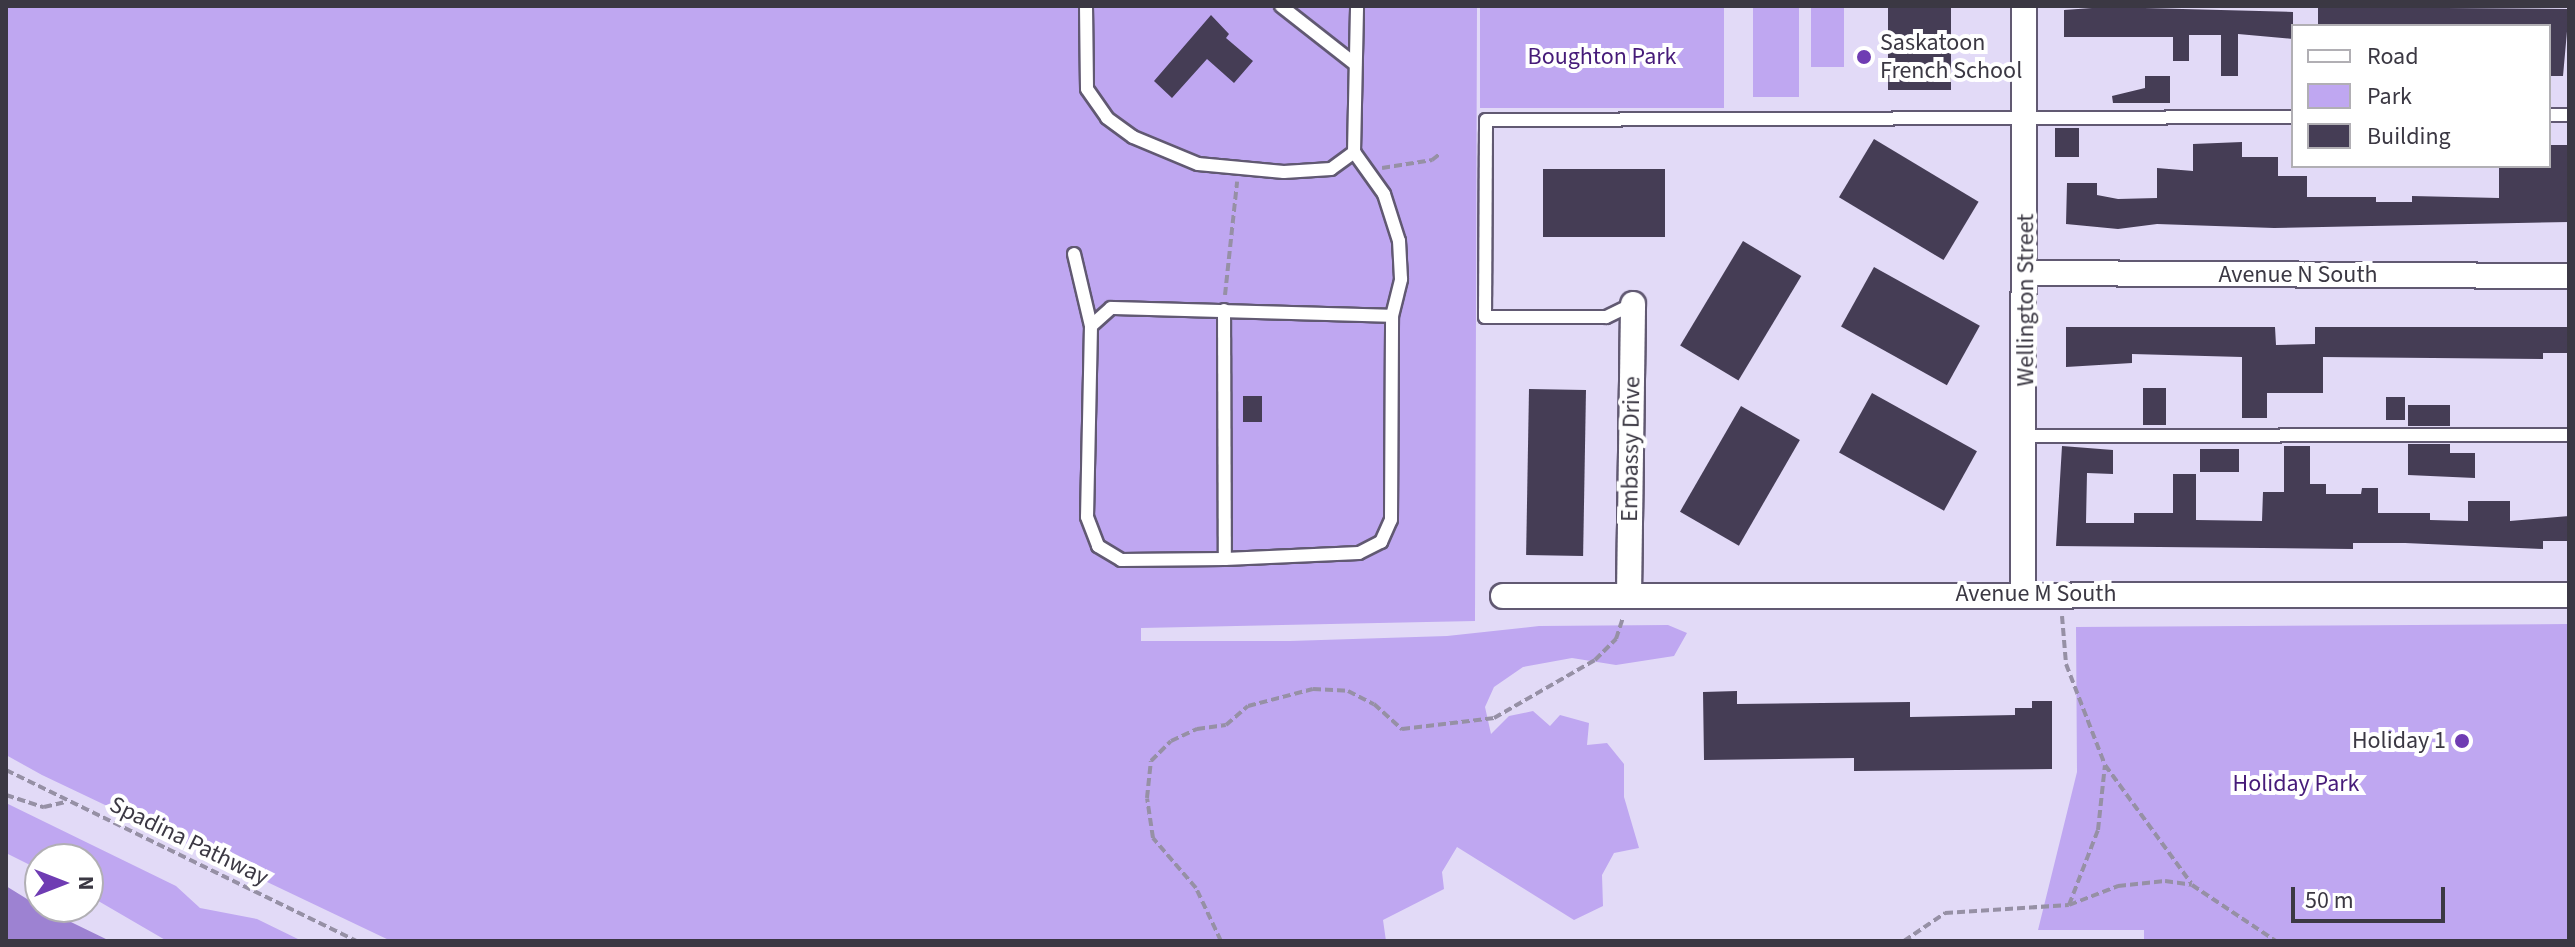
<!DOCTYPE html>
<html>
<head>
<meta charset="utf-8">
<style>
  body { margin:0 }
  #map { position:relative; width:2575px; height:947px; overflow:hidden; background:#e2daf7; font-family:"Source Sans 3",sans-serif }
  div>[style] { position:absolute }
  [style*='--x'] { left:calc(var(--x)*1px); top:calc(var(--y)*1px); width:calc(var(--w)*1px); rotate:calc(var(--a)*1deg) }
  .green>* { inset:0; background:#bfa7f1; transform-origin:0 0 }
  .water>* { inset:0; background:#9d82d2 }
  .building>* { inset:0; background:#453d55; transform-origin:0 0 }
  .path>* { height:4px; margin-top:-2px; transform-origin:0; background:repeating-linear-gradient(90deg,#9690a5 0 8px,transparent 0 12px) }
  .roads { filter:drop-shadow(2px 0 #615972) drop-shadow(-2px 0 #615972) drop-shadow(0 2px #615972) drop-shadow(0 -2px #615972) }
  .lane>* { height:12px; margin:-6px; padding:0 6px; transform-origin:6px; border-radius:6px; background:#fff }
  .street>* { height:24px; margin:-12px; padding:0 12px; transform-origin:12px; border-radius:12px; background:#fff }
  .dots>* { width:22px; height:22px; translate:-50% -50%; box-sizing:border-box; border:4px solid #fff; border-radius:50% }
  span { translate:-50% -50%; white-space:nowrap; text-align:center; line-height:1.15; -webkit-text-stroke:8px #fff; paint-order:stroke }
  .poi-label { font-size:24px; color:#3b3843 }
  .left { translate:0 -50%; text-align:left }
  .right { translate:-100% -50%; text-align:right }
  .park-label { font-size:24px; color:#461b79 }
  .street-label { font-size:24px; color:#3b3843 }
  .frame { position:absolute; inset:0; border:8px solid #3b3843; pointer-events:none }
  .legend { position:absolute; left:2291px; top:24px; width:260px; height:144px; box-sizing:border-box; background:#fff; border:2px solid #b1afb4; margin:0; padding:10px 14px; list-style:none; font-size:24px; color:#3b3843 }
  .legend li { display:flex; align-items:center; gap:16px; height:40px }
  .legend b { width:40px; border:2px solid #b1afb4 }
  .north { position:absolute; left:24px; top:843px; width:80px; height:80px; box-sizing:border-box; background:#fff; border:2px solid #b1afb4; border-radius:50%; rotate:90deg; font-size:22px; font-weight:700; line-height:32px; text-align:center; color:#3b3843 }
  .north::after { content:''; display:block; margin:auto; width:28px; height:36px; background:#6f3cb3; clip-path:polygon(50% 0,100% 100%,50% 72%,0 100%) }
  .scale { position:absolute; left:2291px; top:887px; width:154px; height:36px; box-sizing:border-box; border:4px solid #3b3843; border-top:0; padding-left:10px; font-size:24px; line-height:28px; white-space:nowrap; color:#3b3843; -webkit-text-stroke:6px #fff; paint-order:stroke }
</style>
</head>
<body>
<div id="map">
  <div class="green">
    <div style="clip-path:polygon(6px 6px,1477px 6px,1475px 621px,1141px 628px,1141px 641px,1290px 641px,1447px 636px,1539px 626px,1668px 625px,1687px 633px,1674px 656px,1616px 665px,1572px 658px,1523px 667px,1494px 687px,1485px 707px,1491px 734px,1509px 716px,1533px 711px,1550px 726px,1560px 715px,1589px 723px,1587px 745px,1607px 743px,1624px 764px,1624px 797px,1639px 848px,1614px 853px,1602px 875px,1603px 906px,1574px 920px,1457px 847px,1442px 872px,1444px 889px,1383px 920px,1386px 941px,391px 941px,42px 775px,6px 755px)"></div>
    <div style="left:1480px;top:6px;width:244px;height:102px"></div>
    <div style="left:1753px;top:6px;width:46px;height:91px"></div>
    <div style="left:1811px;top:6px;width:33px;height:61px"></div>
    <div style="clip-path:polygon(2569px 624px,2569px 941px,2144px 941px,2144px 930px,2038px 930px,2077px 772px,2076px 627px)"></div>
    <div style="clip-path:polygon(6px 803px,176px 886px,200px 908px,257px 919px,302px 941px,167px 941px,88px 895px,88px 859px,40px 859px,40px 870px,6px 853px)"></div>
  </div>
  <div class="water">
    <div style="clip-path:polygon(6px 886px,40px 907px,110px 941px,6px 941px)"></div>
  </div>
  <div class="building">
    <div style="left:1888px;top:6px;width:63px;height:84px"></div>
    <div style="clip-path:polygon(2106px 7px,2293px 12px,2293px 39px,2238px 34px,2238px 76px,2221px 76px,2221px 35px,2189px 35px,2189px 61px,2173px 61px,2173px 37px,2064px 37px,2064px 10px)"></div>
    <div style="clip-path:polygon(2318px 7px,2569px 9px,2563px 76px,2549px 76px,2549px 26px,2318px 26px)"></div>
    <div style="clip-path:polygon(1211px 15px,1229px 34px,1226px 38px,1253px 61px,1234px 83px,1207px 59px,1172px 98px,1154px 81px)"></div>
    <div style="clip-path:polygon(2145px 76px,2170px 76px,2170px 103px,2113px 103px,2112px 96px,2145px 88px)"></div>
    <div style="left:2055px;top:128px;width:24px;height:29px"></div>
    <div style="left:1874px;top:139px;width:122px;height:68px;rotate:31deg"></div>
    <div style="clip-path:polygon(2242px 142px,2242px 157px,2278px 157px,2278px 176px,2307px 176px,2307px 197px,2376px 197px,2376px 202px,2412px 202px,2412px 196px,2499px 198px,2499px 166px,2549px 166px,2549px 145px,2569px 145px,2569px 222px,2274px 228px,2157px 224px,2118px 229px,2066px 224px,2067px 183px,2097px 183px,2097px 195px,2118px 199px,2157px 198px,2157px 168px,2193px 171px,2193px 144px)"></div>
    <div style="left:1543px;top:169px;width:122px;height:68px"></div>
    <div style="left:1743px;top:241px;width:68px;height:122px;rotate:31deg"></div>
    <div style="left:1874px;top:267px;width:121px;height:68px;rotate:29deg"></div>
    <div style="clip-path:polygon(2066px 327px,2275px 327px,2276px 345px,2315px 344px,2315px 327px,2569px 327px,2569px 353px,2543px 353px,2543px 359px,2323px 357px,2323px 393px,2267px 393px,2267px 418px,2242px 418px,2242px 357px,2132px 354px,2132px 363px,2066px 367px)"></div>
    <div style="left:2143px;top:388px;width:23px;height:37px"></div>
    <div style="left:1529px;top:389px;width:57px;height:166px;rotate:1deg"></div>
    <div style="left:1872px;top:393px;width:120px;height:68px;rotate:29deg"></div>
    <div style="left:1243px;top:396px;width:19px;height:26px"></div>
    <div style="left:2386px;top:397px;width:19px;height:23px"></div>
    <div style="left:2408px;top:405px;width:42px;height:21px"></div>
    <div style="left:1741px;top:406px;width:68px;height:122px;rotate:30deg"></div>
    <div style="clip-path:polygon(2408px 444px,2450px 444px,2450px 453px,2475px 453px,2475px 478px,2408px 475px)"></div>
    <div style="clip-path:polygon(2062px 446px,2113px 450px,2113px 474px,2087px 473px,2086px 523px,2134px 523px,2134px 513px,2173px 513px,2173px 474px,2196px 474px,2196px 520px,2262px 521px,2263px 492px,2284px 492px,2284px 446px,2310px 446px,2310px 484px,2326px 484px,2326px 494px,2361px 494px,2362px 488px,2378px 488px,2378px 513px,2430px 513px,2430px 520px,2468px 521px,2468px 501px,2510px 501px,2510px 521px,2569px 516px,2569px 541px,2543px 541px,2543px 549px,2405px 543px,2353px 543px,2353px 549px,2056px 546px)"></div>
    <div style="left:2200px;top:449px;width:39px;height:23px"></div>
    <div style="clip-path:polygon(1737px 691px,1737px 704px,1910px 702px,1910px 717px,2015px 715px,2015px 708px,2032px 708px,2032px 701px,2052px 701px,2052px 769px,1854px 771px,1854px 758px,1704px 760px,1703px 692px)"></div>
  </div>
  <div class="path">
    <div style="--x:1382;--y:168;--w:51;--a:-9.1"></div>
    <div style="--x:1432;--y:160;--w:11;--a:-38"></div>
    <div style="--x:1225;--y:295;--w:114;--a:-83.9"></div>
    <div style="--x:2062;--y:616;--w:48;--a:85.2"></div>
    <div style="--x:2066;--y:664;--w:108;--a:68.9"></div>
    <div style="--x:2105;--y:765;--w:146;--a:53.9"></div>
    <div style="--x:6;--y:770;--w:390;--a:26"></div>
    <div style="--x:6;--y:795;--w:40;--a:18"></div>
    <div style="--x:44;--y:807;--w:22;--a:-13"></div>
    <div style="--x:2069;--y:905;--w:80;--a:-68.9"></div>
    <div style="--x:2098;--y:830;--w:65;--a:-83.9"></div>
    <div style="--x:1221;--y:941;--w:59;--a:-115.3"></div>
    <div style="--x:1196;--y:888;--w:66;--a:-130.7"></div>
    <div style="--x:1153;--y:838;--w:40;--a:-98.5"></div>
    <div style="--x:1147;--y:798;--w:37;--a:-84"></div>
    <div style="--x:1151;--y:761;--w:28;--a:-45"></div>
    <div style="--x:1171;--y:741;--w:29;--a:-25"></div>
    <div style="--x:1197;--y:729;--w:29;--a:-8"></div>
    <div style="--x:1226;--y:725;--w:29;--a:-41"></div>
    <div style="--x:1248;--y:706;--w:67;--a:-14.7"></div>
    <div style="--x:1313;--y:689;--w:35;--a:3"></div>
    <div style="--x:1348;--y:691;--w:29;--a:27"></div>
    <div style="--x:1374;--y:704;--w:38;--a:42"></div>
    <div style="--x:1402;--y:729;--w:93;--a:-6.8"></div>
    <div style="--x:1494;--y:718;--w:116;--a:-29.9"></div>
    <div style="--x:1595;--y:660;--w:30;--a:-45"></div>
    <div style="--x:1616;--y:639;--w:23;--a:-72"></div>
    <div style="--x:1904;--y:941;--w:50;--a:-34.3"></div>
    <div style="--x:1945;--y:913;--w:124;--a:-3.7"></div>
    <div style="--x:2069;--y:905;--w:53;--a:-21.2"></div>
    <div style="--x:2118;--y:886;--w:47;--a:-6.1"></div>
    <div style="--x:2165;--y:881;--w:27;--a:8"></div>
    <div style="--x:2192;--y:885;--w:101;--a:33.7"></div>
  </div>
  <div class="roads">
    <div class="lane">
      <div style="--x:1086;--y:6;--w:83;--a:89.3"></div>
      <div style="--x:1087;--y:89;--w:35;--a:55"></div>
      <div style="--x:1107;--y:118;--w:32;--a:36"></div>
      <div style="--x:1133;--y:137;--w:70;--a:22.6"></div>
      <div style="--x:1198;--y:164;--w:86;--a:5.3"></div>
      <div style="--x:1284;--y:172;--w:47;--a:-3.7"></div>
      <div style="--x:1331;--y:169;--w:29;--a:-36"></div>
      <div style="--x:1281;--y:6;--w:94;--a:38.1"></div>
      <div style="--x:2549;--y:115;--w:20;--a:0"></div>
      <div style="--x:1074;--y:254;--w:74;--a:76.7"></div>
      <div style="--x:1091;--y:326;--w:191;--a:91.2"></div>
      <div style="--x:1087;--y:517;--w:31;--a:69"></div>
      <div style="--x:1098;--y:546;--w:27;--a:31"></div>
      <div style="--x:1121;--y:560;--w:104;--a:-0.6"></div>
      <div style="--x:1225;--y:559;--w:134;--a:-2.6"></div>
      <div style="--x:1359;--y:553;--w:25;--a:-27"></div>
      <div style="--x:1381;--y:542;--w:24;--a:-66"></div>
      <div style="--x:1391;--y:520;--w:204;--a:-89.7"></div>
      <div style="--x:1392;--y:316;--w:38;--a:-76"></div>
      <div style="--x:1401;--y:279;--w:38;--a:-93"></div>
      <div style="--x:1399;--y:241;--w:49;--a:-107.7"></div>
      <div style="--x:1384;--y:194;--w:52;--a:-125.5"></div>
      <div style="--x:1354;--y:152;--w:146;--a:-88.8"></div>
      <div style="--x:1633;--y:304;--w:30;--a:154"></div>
      <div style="--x:1606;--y:317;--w:121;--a:180"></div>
      <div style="--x:1485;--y:317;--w:197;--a:-89.7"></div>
      <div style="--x:1486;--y:120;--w:807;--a:-0.21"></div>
      <div style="--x:1224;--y:310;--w:249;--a:89.8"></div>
      <div style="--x:1091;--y:326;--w:27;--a:-42"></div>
      <div style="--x:1111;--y:308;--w:281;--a:1.6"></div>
      <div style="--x:2026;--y:436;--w:543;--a:-0.11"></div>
    </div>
    <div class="street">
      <div style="--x:2027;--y:273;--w:542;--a:0.32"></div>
      <div style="--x:2023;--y:594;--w:588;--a:-89.9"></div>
      <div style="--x:1629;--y:595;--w:291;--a:-89.2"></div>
      <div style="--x:1503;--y:596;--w:1066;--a:-0.05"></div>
    </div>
  </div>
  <div class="dots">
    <div style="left:1864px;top:57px;background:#6f3cb3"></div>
    <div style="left:2462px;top:741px;background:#6f3cb3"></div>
  </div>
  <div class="poi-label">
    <span class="left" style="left:1880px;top:57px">Saskatoon<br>French School</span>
    <span class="right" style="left:2446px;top:741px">Holiday 1</span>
  </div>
  <div class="park-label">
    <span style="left:1602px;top:57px">Boughton Park</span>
    <span style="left:2296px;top:784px">Holiday Park</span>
  </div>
  <div class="street-label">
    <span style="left:2298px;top:275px">Avenue N South</span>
    <span style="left:2026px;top:300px;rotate:-90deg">Wellington Street</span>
    <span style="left:1631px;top:449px;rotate:-89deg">Embassy Drive</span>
    <span style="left:2036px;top:594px">Avenue M South</span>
    <span style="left:189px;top:841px;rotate:26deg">Spadina Pathway</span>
  </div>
  <div class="frame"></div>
  <ul class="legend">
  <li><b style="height:10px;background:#fff"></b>Road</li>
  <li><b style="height:22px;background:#bfa7f1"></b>Park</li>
  <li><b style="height:22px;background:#453d55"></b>Building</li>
  </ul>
  <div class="north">N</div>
  <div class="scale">50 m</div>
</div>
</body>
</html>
